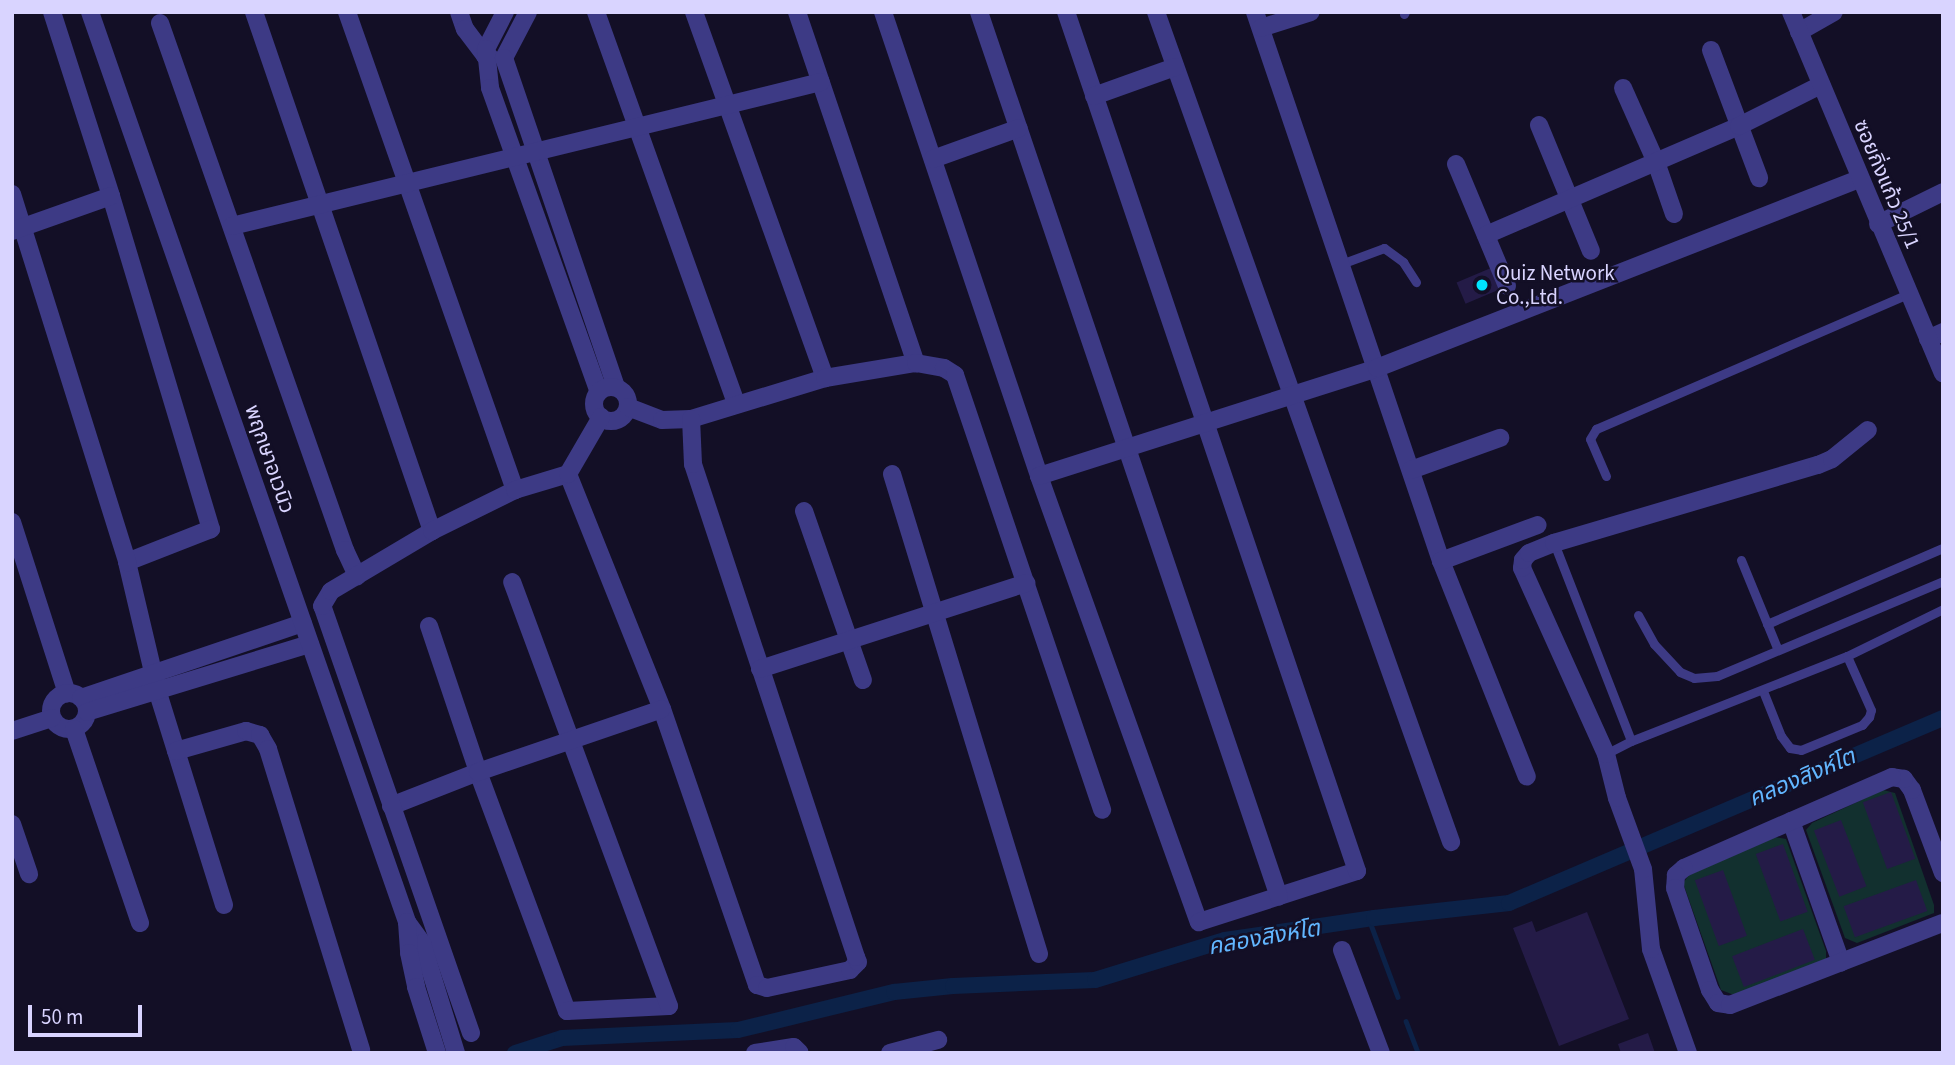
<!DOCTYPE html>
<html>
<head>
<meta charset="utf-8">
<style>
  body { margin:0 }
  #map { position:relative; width:1955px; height:1065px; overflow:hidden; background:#130f26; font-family:"Source Sans 3","Noto Sans Thai",sans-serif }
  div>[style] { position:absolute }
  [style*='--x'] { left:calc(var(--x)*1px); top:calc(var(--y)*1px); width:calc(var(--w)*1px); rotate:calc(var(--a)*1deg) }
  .green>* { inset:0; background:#12302f }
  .stream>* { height:4.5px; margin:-2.25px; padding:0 2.25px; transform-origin:2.25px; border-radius:2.25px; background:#0c2248 }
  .canal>* { height:16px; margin:-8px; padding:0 8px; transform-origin:8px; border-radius:8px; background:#0c2248 }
  .building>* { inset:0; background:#241b47; transform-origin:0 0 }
  .service>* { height:9px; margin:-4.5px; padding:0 4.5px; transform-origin:4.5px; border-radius:4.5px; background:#3d3a85 }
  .minor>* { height:18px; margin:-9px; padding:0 9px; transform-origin:9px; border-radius:9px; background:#3d3a85 }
  .minor>.ring { margin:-9px; padding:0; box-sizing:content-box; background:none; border:18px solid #3d3a85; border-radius:50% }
  .tertiary>* { height:18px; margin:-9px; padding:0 9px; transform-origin:9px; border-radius:9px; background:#3d3a85 }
  .dots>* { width:19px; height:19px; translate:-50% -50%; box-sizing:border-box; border:4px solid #130f26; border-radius:50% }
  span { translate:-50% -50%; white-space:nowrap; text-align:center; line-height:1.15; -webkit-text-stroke:5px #130f26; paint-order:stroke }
  .street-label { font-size:21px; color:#d9d4ff }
  .poi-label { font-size:21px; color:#d9d4ff }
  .left { translate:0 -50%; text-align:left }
  .water-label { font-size:23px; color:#62b6ff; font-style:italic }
  .frame { position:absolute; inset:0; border:14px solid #d9d4ff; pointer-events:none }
  .scale { position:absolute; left:28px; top:1005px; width:114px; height:32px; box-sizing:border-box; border:4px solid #d9d4ff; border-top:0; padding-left:9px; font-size:21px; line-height:24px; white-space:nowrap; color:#d9d4ff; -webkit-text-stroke:5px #130f26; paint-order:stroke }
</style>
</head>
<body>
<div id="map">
  <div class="green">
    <div style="clip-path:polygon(1883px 790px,1895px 793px,1934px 905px,1934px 913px,1857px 943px,1845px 938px,1806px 830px,1812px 823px)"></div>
    <div style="clip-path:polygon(1775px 837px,1786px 839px,1826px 951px,1826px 959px,1734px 995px,1721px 990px,1683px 883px,1689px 875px)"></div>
  </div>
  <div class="stream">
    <div style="--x:1369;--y:919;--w:83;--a:69.6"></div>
    <div style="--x:1406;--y:1021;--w:34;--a:69"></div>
  </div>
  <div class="canal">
    <div style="--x:515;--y:1053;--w:49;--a:-17.7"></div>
    <div style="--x:562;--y:1038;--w:176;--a:-2.6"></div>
    <div style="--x:738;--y:1030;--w:161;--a:-13.7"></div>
    <div style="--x:894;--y:992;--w:59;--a:-5.8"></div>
    <div style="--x:953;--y:986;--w:142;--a:-2.4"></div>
    <div style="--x:1095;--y:980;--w:136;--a:-17.1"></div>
    <div style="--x:1225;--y:940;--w:151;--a:-8.4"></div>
    <div style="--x:1374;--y:918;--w:136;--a:-6.3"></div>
    <div style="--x:1509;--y:903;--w:472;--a:-23.1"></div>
  </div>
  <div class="building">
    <div style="left:1498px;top:265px;width:23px;height:45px;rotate:67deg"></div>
    <div style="left:1891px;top:792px;width:71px;height:30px;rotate:70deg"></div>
    <div style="left:1841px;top:820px;width:71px;height:29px;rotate:69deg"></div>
    <div style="left:1783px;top:844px;width:72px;height:29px;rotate:70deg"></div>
    <div style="left:1723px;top:870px;width:70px;height:30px;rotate:70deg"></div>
    <div style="left:1916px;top:880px;width:33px;height:77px;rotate:70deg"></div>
    <div style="clip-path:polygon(1587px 912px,1629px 1019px,1559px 1046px,1513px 928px,1532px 921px,1536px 932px)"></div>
    <div style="left:1803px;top:929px;width:33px;height:76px;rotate:69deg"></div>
    <div style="clip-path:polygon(1648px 1033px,1655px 1053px,1621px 1053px,1618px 1044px)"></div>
  </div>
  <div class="service">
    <div style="--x:1404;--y:14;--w:2;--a:-63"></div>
    <div style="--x:1341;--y:264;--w:46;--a:-20.4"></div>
    <div style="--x:1384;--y:248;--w:24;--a:36"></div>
    <div style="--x:1403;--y:262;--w:24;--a:57"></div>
    <div style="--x:1606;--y:476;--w:40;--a:-113.4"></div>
    <div style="--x:1590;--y:439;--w:12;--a:-59"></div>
    <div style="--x:1596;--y:429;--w:340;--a:-23.4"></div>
    <div style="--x:1554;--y:543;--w:212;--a:68.7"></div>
    <div style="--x:1631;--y:741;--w:28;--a:153"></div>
    <div style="--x:1741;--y:560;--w:97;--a:67.7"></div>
    <div style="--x:1638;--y:615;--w:33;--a:61"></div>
    <div style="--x:1654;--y:644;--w:38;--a:47"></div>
    <div style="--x:1680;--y:672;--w:15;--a:23"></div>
    <div style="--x:1694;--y:678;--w:23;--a:-5"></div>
    <div style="--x:1717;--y:676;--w:245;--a:-22.8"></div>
    <div style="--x:1767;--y:624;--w:192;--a:-23.4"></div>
    <div style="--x:1763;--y:691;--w:48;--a:68.2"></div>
    <div style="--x:1781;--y:736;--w:15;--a:53"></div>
    <div style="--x:1790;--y:748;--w:11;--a:10"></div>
    <div style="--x:1801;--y:750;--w:66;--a:-22.3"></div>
    <div style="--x:1862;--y:725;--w:11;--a:-49"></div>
    <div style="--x:1869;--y:717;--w:7;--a:-74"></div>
    <div style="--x:1871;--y:710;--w:59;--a:-114"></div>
    <div style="--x:1631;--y:741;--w:232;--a:-21.5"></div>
    <div style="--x:1847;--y:656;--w:107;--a:-26.1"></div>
  </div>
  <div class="minor">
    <div style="--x:52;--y:12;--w:193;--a:72.2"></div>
    <div style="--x:111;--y:196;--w:348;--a:73.3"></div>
    <div style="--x:211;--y:529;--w:90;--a:158.6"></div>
    <div style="--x:127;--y:562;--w:135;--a:76.7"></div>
    <div style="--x:158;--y:693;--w:222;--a:72.7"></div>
    <div style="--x:254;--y:12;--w:549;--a:71.07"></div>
    <div style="--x:347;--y:12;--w:507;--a:70.64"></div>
    <div style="--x:459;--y:12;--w:18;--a:71"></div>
    <div style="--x:465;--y:29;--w:34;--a:53"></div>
    <div style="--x:485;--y:56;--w:5;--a:11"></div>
    <div style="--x:505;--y:12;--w:42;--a:117.2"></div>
    <div style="--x:486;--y:49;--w:39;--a:84"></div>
    <div style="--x:490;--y:88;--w:323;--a:70.3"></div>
    <div style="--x:528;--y:12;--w:52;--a:117.6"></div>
    <div style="--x:504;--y:58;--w:348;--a:71.2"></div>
    <div style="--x:596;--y:12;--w:416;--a:70.3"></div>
    <div style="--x:694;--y:12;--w:389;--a:70.3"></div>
    <div style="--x:797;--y:12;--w:371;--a:71.3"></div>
    <div style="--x:883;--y:12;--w:490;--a:71.4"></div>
    <div style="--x:1039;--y:476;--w:474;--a:70.3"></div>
    <div style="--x:1199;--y:922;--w:166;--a:-17.9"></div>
    <div style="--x:1357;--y:871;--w:907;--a:-108.71"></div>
    <div style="--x:979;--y:12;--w:934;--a:71.27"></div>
    <div style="--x:1156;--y:12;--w:881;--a:70.43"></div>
    <div style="--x:1255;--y:12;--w:580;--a:71.28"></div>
    <div style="--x:1441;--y:561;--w:232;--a:68.3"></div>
    <div style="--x:160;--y:23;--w:559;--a:70.66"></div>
    <div style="--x:345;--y:550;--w:29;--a:65"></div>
    <div style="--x:1261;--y:28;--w:52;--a:-17.7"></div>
    <div style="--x:1799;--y:32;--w:40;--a:-29.7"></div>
    <div style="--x:1711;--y:50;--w:137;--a:69.4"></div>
    <div style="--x:1623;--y:88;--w:81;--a:66"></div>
    <div style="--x:1656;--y:162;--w:55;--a:70.9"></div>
    <div style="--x:1094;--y:96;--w:86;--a:-19.7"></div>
    <div style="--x:1539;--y:125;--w:136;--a:67.6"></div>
    <div style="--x:933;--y:159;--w:91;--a:-19.8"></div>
    <div style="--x:1456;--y:164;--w:132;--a:67.3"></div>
    <div style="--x:12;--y:194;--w:386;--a:72.6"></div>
    <div style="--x:1878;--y:224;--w:72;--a:-26.2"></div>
    <div style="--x:232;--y:226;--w:606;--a:-13.74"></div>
    <div style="--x:12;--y:231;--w:105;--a:-19.5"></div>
    <div style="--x:1486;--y:235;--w:275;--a:-23.3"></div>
    <div style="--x:1739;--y:126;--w:92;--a:-26.6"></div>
    <div style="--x:1928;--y:339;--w:17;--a:-25"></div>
    <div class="ring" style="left:594px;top:387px;width:16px;height:16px"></div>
    <div style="--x:628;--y:407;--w:36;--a:21"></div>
    <div style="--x:662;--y:420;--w:29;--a:-2"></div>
    <div style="--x:691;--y:419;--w:140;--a:-17"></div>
    <div style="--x:825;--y:378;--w:92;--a:-9.4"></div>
    <div style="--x:916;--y:363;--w:28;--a:10"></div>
    <div style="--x:944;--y:368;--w:13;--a:32"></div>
    <div style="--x:955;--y:375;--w:459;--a:71.3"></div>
    <div style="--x:1411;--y:470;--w:95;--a:-19.8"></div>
    <div style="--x:568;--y:474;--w:253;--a:68.2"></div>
    <div style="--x:662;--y:709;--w:292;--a:71"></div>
    <div style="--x:757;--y:985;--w:10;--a:17"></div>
    <div style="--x:767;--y:988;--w:85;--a:-12.2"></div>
    <div style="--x:850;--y:970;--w:11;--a:-45"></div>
    <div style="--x:858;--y:962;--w:5;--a:-112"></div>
    <div style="--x:856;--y:957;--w:519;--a:-108.3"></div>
    <div style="--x:693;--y:464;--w:45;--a:-92.5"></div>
    <div style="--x:892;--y:474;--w:502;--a:72.97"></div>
    <div style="--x:1039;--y:476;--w:355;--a:-17.7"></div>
    <div style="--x:1377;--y:368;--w:518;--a:-21.41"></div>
    <div style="--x:804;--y:511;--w:179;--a:70.8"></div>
    <div style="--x:12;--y:522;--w:180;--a:72.2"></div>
    <div style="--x:1441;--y:561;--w:103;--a:-20.4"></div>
    <div style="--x:429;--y:626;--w:154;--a:71.4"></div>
    <div style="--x:478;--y:772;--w:255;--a:69.6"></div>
    <div style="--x:567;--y:1011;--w:102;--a:-2.8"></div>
    <div style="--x:669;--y:1006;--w:452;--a:-110.3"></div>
    <div style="--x:760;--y:669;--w:280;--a:-17.9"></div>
    <div class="ring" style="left:51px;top:693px;width:18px;height:18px"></div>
    <div style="--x:81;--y:698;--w:234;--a:-18.7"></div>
    <div style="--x:87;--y:712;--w:233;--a:-17"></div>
    <div style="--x:74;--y:729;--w:205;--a:71.2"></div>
    <div style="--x:12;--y:731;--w:42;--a:-18"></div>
    <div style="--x:176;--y:751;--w:73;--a:-15.9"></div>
    <div style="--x:246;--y:731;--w:15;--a:16"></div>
    <div style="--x:260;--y:735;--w:16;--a:60"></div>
    <div style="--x:268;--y:749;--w:315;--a:72.8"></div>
    <div style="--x:391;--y:806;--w:93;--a:-21.3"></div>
    <div style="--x:478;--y:772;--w:194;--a:-18.9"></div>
    <div style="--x:1791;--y:821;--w:150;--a:70.5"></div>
    <div style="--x:12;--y:824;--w:53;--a:71.2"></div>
    <div style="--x:1943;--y:873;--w:89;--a:-110.5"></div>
    <div style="--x:1912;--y:790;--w:14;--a:-126"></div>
    <div style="--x:1904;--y:779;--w:12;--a:-171"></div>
    <div style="--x:1892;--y:777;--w:227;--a:156.4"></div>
    <div style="--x:1684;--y:868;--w:11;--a:139"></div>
    <div style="--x:1676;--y:875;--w:13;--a:94"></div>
    <div style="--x:1675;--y:888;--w:108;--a:71.1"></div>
    <div style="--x:1710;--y:990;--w:15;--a:58"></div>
    <div style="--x:1718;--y:1003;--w:12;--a:9"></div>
    <div style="--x:1730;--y:1005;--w:228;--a:-21.1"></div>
    <div style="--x:1342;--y:950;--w:110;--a:69.3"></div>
    <div style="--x:471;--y:1033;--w:452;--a:-109.2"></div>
    <div style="--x:322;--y:606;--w:17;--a:-59"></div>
    <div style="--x:331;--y:591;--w:117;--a:-30.7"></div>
    <div style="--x:432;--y:531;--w:93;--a:-26.3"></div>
    <div style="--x:515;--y:490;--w:55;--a:-16.8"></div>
    <div style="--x:568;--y:474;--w:66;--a:-59.9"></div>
    <div style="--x:755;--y:1053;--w:39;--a:-9"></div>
    <div style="--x:794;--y:1047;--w:8;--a:45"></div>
    <div style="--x:890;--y:1053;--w:50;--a:-15.2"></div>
    <div style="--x:1688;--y:1053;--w:110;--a:-109.6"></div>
    <div style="--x:1651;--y:949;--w:80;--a:-95.7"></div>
    <div style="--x:1643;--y:869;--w:76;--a:-110.1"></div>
    <div style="--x:1617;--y:798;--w:45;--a:-104"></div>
    <div style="--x:1606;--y:754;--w:204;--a:-114.3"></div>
    <div style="--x:1522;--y:568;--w:8;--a:-83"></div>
    <div style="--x:1523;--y:560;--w:9;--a:-49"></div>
    <div style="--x:1529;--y:553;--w:27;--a:-22"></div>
    <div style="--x:1554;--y:543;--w:275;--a:-16.5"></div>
    <div style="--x:1818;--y:465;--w:15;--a:-23"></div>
    <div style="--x:1832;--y:459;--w:46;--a:-38.9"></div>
  </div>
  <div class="tertiary">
    <div style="--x:90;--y:12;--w:964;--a:70.79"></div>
    <div style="--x:407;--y:922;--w:26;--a:54"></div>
    <div style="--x:422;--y:943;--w:115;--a:72.8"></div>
    <div style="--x:1791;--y:12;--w:392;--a:67.2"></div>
    <div style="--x:407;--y:922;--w:31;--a:86"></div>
    <div style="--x:409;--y:953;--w:35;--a:78"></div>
    <div style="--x:416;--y:987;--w:69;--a:72.3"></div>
  </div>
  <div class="dots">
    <div style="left:1482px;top:285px;background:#00e5ff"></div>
  </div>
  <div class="street-label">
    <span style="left:1887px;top:184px;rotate:67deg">ซอยกิ่งแก้ว 25/1</span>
    <span style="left:270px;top:459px;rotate:71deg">พฤกษาอเวนิว</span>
  </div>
  <div class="poi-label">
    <span class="left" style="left:1496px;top:285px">Quiz Network<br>Co.,Ltd.</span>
  </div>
  <div class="water-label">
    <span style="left:1802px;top:778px;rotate:-23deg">คลองสิงห์โต</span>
    <span style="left:1264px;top:938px;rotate:-10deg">คลองสิงห์โต</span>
  </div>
  <div class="frame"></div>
  <div class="scale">50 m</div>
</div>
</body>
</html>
